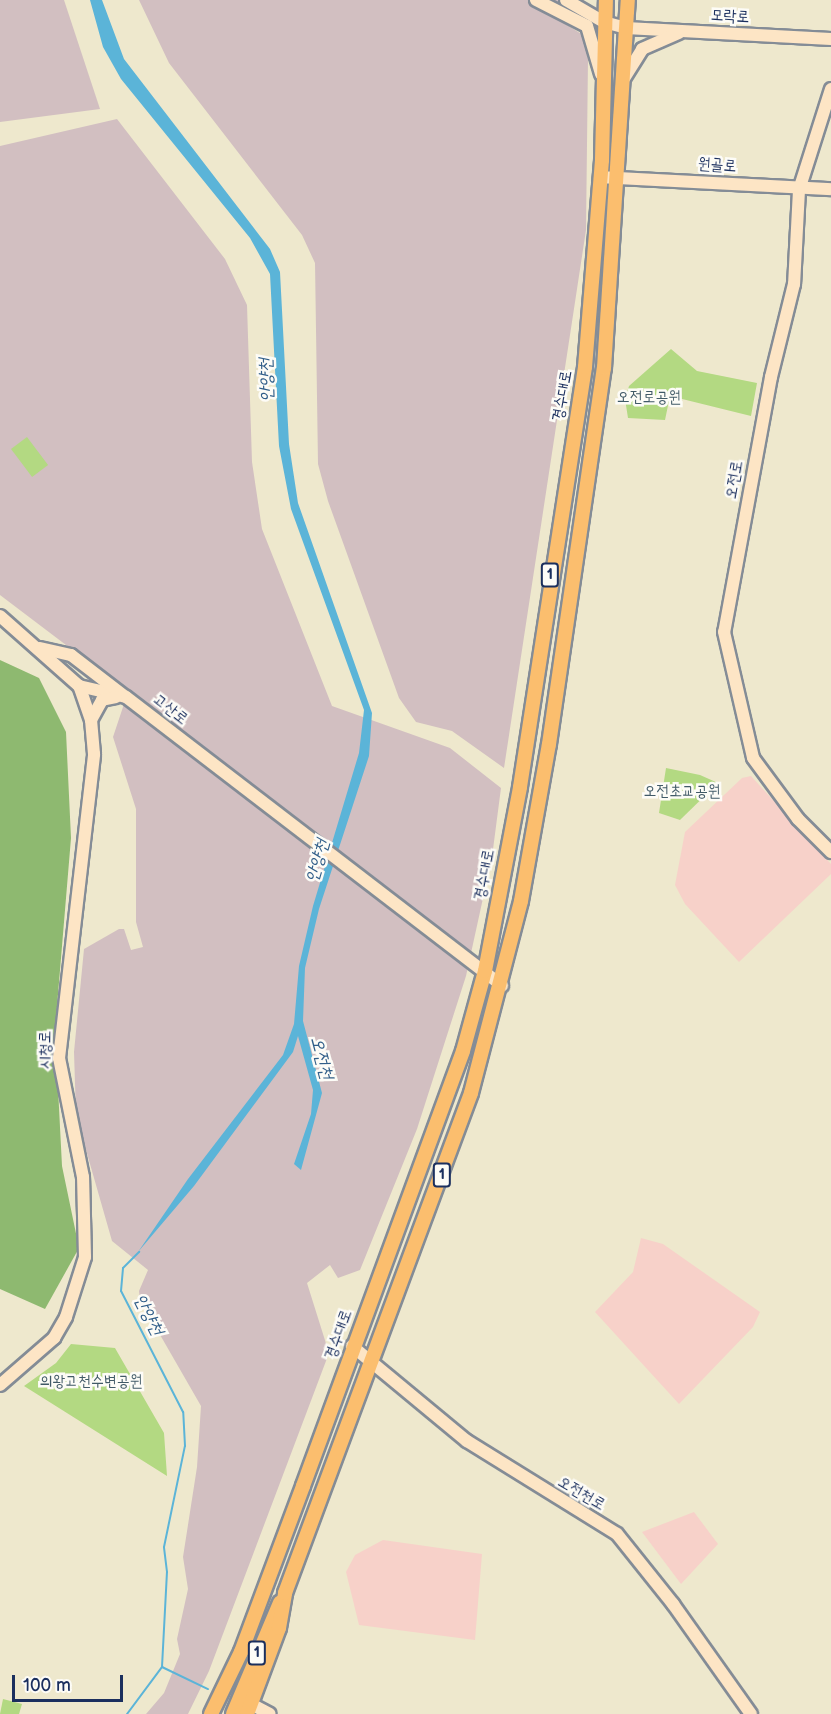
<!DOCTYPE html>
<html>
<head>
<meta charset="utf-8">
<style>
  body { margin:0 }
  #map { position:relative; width:831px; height:1714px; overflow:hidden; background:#eee8cd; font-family:"Balsamiq Sans","Poor Story",sans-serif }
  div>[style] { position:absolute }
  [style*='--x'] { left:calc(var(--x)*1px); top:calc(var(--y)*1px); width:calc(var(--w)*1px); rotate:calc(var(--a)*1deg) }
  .built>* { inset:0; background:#f7d1c9 }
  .industrial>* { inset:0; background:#d2bfc1 }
  .green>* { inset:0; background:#b3d982; transform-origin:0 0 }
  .forest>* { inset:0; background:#8eb970 }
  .water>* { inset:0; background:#5bb4d8 }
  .stream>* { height:2px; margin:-1px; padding:0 1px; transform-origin:1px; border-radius:1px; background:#5bb4d8 }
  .roads { filter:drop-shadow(2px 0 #848c96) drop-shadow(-2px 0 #848c96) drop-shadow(0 2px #848c96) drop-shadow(0 -2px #848c96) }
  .secondary>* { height:12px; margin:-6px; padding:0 6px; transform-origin:6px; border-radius:6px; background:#fde5c5 }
  .primary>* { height:14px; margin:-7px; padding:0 7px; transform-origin:7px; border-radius:7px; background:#fbbe6e }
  span { translate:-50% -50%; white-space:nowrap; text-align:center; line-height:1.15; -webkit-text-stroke:5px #fdfcf7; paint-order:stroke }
  .shield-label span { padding:2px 4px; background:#fdfcf7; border:2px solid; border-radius:4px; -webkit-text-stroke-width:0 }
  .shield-label { font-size:15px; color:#1b2f5e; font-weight:700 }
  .street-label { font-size:16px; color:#1b2f5e }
  .park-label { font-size:16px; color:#415a67 }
  .water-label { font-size:18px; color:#315e89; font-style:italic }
  .scale { position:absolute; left:12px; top:1675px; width:111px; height:27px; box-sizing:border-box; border:3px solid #1b2f5e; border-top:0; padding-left:8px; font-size:18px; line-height:21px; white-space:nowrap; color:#1b2f5e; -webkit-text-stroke:4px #fdfcf7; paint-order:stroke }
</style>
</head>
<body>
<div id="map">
  <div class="built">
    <div style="clip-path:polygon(751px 776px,831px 864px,831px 874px,739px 962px,685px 904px,675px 885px,685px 832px,742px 778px)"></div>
    <div style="clip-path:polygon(641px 1238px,663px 1244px,760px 1312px,753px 1327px,679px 1404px,595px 1312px,633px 1272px)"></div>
    <div style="clip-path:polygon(694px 1512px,718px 1544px,681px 1584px,642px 1532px)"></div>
    <div style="clip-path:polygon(383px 1540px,482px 1554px,475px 1640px,359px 1625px,346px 1572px,355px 1555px)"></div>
  </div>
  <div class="industrial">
    <div style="clip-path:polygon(0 0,64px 0,100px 109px,0 122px)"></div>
    <div style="clip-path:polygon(139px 0,566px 0,564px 23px,583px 35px,588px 59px,586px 230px,504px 768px,452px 731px,416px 722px,399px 698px,328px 501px,318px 464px,315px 263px,302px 235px,169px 63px)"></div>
    <div style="clip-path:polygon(117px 119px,225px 259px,247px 305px,252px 462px,262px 529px,332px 706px,450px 748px,501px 788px,492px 857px,466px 976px,417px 1129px,360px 1270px,338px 1278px,330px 1265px,307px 1283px,329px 1353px,209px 1671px,188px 1714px,146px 1714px,164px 1693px,180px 1654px,177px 1639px,188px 1589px,183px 1557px,197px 1467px,201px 1406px,140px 1300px,139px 1291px,148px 1270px,112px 1241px,76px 1115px,74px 1052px,84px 949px,119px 929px,124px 929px,131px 950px,143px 947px,136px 922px,136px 809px,113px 737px,128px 692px,0 595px,0 146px)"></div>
  </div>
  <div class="green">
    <div style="clip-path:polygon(671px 349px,697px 371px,757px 383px,751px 416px,670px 396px,665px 420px,628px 418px,625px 399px,629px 386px)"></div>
    <div style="left:27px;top:437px;width:35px;height:20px;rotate:53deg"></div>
    <div style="clip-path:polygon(666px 768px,700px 775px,718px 783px,680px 820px,659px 813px)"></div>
    <div style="clip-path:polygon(71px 1344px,115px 1348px,164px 1433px,167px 1476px,24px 1386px,56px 1363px)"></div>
    <div style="clip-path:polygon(3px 1699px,22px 1704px,19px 1714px,0 1714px)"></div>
  </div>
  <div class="forest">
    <div style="clip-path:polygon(0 660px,39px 678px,66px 732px,71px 838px,55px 1030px,62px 1166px,79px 1248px,45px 1309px,0 1289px)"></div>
  </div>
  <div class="water">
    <div style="clip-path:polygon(90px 0,102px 0,124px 59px,270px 249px,280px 272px,289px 444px,298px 503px,372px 713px,369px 756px,319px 909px,305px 968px,303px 1021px,322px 1093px,301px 1170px,294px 1164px,311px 1114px,313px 1090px,298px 1036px,293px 1052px,194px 1186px,138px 1252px,188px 1179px,283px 1055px,294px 1024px,299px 966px,313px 906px,359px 753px,364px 710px,291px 509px,279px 446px,270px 274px,250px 238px,121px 79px,103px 47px)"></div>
  </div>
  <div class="stream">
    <div style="--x:162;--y:1667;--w:51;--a:25.6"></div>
    <div style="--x:127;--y:1714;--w:59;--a:-53.3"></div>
    <div style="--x:162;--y:1667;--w:95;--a:-87"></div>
    <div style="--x:167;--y:1572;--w:25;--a:-97"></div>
    <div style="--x:164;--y:1547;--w:103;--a:-78.3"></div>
    <div style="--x:185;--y:1446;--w:34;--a:-93"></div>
    <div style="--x:183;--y:1412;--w:136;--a:-117.1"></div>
    <div style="--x:121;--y:1291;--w:23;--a:-85"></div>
    <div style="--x:123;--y:1268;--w:23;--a:-45"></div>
  </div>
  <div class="roads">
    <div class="secondary">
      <div style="--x:536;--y:0;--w:57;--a:27"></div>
      <div style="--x:587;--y:26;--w:50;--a:73.7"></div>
      <div style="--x:566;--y:0;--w:44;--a:30.1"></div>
      <div style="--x:604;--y:22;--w:23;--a:15"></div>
      <div style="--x:626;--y:28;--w:205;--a:3.1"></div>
      <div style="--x:623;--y:80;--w:36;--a:-58"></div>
      <div style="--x:642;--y:49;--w:40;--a:-23.4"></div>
      <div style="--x:831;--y:89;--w:106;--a:107.6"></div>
      <div style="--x:799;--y:190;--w:94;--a:93"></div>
      <div style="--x:794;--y:284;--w:96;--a:103.9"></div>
      <div style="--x:771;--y:377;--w:259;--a:100.4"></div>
      <div style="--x:724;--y:632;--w:129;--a:77"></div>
      <div style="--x:753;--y:758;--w:76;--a:53.6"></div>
      <div style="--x:798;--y:819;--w:47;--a:45"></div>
      <div style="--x:600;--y:177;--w:231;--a:3"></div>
      <div style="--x:0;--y:616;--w:106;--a:41.5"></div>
      <div style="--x:79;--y:686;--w:48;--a:13.2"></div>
      <div style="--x:126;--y:697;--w:474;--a:37.5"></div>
      <div style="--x:40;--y:648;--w:32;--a:13"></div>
      <div style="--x:71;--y:655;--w:66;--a:37.6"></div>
      <div style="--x:91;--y:720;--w:23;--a:-61"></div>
      <div style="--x:102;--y:700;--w:14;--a:-12"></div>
      <div style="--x:352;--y:1346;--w:149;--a:39.6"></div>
      <div style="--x:467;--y:1441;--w:176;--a:31.8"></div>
      <div style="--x:617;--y:1534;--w:90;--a:51.3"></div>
      <div style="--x:673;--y:1604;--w:135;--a:54.7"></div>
      <div style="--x:0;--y:1385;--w:72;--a:-41"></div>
      <div style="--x:54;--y:1338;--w:24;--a:-60"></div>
      <div style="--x:66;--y:1317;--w:63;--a:-72.4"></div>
      <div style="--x:85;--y:1257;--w:80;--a:-91.4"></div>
      <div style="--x:83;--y:1177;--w:121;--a:-101.4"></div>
      <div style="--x:59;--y:1058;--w:306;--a:-83.4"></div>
      <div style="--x:94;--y:754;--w:34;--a:-95"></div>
      <div style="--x:91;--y:720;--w:36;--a:-109"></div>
      <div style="--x:251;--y:1704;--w:21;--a:28"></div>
    </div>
    <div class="primary">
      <div style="--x:211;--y:1714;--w:69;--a:-64.2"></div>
      <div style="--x:241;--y:1652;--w:177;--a:-69.5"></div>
      <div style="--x:303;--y:1486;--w:463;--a:-69.8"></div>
      <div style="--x:463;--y:1051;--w:83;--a:-74.6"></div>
      <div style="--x:485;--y:971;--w:187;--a:-79.2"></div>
      <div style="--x:520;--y:787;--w:425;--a:-81.2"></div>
      <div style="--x:585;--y:367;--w:208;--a:-85.3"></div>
      <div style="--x:602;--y:160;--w:160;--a:-88.6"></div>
      <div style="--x:233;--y:1714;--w:121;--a:-67.1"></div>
      <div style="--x:247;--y:1714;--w:92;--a:-69.6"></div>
      <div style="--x:279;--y:1628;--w:36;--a:-80"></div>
      <div style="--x:285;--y:1593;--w:533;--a:-69.59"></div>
      <div style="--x:471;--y:1093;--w:198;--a:-75.4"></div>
      <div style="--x:521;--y:901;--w:159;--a:-79.9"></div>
      <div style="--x:549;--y:744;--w:380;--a:-81.7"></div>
      <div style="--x:604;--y:368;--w:369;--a:-86.3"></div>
    </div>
  </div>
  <div class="shield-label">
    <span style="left:550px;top:575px">1</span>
    <span style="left:442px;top:1175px">1</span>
    <span style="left:257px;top:1653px">1</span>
  </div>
  <div class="street-label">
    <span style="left:730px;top:17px;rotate:3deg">모락로</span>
    <span style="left:717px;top:166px;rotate:4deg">원골로</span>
    <span style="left:563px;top:396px;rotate:-80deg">경수대로</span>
    <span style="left:735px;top:480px;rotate:-80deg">오전로</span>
    <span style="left:170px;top:710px;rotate:38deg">고산로</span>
    <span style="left:485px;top:875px;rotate:-79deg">경수대로</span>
    <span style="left:46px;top:1050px;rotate:-89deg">시청로</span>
    <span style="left:339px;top:1335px;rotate:-70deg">경수대로</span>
    <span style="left:581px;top:1494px;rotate:30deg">오전천로</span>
  </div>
  <div class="park-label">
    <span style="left:649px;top:398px">오전로공원</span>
    <span style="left:682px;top:792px">오전초교공원</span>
    <span style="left:91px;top:1382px">의왕고천수변공원</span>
  </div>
  <div class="water-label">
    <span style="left:267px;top:380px;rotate:-92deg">안양천</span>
    <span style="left:318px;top:861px;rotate:-74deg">안양천</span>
    <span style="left:321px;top:1058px;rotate:75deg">오전천</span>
    <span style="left:148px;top:1315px;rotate:63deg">안양천</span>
  </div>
  <div class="scale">100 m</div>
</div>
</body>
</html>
